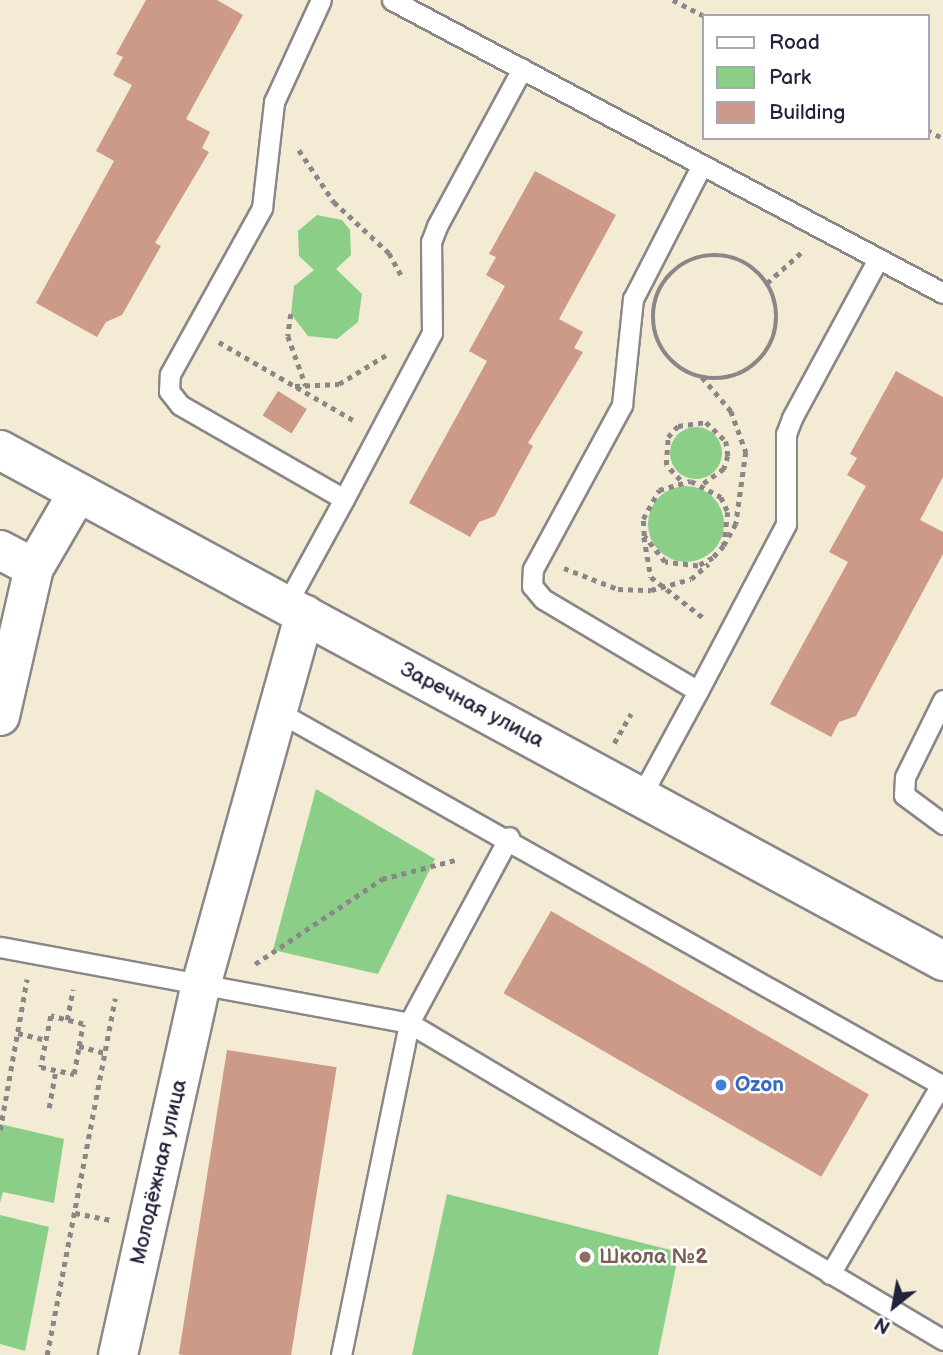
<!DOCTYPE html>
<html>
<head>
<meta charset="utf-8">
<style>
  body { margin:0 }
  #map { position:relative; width:943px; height:1355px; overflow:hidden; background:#f4ebd5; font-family:"Balsamiq Sans",sans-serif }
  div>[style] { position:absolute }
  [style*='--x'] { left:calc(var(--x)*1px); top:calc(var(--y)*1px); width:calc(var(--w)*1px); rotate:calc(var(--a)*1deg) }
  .green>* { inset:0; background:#8ace88 }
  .round { border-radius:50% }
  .building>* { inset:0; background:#cd9988; transform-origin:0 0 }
  .path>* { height:4.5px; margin-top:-2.25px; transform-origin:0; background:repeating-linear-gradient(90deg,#8b8688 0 5px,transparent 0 10px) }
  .path>.ring { margin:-2.25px; padding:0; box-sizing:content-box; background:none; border:4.5px solid #8b8688; border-radius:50% }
  .roads { filter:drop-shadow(2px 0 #8b8688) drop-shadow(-2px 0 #8b8688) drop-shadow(0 2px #8b8688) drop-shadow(0 -2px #8b8688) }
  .service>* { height:19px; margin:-9.5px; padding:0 9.5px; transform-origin:9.5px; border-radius:9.5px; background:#fff }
  .minor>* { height:38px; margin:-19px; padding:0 19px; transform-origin:19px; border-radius:19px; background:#fff }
  .dots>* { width:19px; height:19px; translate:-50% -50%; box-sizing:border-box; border:4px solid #fff; border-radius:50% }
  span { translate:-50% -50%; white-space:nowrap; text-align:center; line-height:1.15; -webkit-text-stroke:5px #fff; paint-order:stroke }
  .street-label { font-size:21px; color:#22223b }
  .shop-label { font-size:21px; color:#366cbe; font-weight:700 }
  .left { translate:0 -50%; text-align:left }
  .education-label { font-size:21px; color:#785e54; font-weight:700 }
  .legend { position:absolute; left:702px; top:14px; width:228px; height:126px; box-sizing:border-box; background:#fff; border:2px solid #a7a7b1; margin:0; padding:9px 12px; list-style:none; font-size:21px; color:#22223b }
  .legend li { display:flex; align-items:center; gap:14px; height:35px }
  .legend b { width:35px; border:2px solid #a7a7b1 }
  .north { position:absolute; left:859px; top:1271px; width:70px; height:70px; -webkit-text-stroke:5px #fff; paint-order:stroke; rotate:211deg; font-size:19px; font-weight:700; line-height:28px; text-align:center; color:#22223b }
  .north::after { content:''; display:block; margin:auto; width:24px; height:32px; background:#22223b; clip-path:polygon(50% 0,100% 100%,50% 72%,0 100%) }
</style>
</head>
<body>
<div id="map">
  <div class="green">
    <div style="clip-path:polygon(317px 215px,342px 220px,350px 230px,351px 255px,336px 269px,362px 294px,358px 322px,337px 339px,308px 336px,291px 314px,294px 286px,314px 270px,299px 256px,298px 231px)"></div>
    <div class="round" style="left:670px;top:427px;width:52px;height:52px"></div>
    <div class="round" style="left:648px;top:486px;width:76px;height:76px"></div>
    <div style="clip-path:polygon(316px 789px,435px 859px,378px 974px,273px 950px)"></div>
    <div style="clip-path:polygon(0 1124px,64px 1139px,54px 1203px,3px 1192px,0 1203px)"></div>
    <div style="clip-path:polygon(447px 1194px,679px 1252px,658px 1355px,412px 1355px)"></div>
    <div style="clip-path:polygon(0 1215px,49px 1227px,25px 1351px,0 1344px)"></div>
  </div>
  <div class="building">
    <div style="clip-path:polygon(146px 0,217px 0,243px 15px,186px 119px,210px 132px,202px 148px,209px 152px,155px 243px,161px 246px,122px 315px,106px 322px,97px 337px,36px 303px,114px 161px,96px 151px,132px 85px,113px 75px,123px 57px,116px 54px)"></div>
    <div style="clip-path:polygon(535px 171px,616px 215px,559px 319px,583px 332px,574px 348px,583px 352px,528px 443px,533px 446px,495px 516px,479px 522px,470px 537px,409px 503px,487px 361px,469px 351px,505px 286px,486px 275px,496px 257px,489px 254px)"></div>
    <div style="clip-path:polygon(896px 371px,943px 397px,943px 477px,920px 520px,943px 532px,943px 554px,856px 716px,839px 722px,831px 737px,770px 704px,848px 562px,829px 552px,866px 486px,847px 475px,857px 458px,850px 454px)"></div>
    <div style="left:278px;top:391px;width:34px;height:29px;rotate:32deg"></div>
    <div style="left:551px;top:911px;width:367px;height:95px;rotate:30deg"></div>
    <div style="left:227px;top:1050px;width:111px;height:308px;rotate:9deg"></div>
  </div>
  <div class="path">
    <div style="--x:673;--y:0;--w:35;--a:27"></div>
    <div style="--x:927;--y:130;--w:18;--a:27"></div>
    <div style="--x:299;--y:150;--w:63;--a:56.1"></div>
    <div style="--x:334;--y:202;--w:75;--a:42.8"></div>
    <div style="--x:389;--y:253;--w:25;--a:61"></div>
    <div class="ring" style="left:653px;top:255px;width:119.5px;height:119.5px"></div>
    <div style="--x:767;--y:283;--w:50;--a:-41.7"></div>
    <div style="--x:291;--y:314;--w:22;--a:98"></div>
    <div style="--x:288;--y:336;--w:53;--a:70.2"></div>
    <div style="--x:219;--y:342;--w:155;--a:30.2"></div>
    <div style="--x:702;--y:377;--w:45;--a:49.5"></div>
    <div style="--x:731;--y:411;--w:44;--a:69.9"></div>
    <div style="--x:746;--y:452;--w:73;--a:97.9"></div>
    <div style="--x:736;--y:524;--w:25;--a:119"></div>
    <div style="--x:724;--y:546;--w:16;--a:133"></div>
    <div style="--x:713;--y:558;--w:17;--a:152"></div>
    <div style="--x:698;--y:566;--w:33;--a:-173"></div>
    <div style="--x:665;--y:562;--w:33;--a:-129"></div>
    <div style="--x:644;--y:536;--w:17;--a:-93"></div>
    <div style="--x:643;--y:519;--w:33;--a:-61"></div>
    <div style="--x:659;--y:490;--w:33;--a:-16"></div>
    <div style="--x:691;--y:481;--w:34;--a:28"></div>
    <div style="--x:721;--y:497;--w:17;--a:65"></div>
    <div style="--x:728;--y:512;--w:34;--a:97"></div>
    <div style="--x:295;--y:386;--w:44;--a:-2.6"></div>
    <div style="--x:339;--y:384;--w:55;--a:-31.7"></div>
    <div style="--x:680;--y:480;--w:21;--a:-133"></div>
    <div style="--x:666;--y:465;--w:28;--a:-86"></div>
    <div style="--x:668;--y:437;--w:15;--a:-48"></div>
    <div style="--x:678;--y:426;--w:28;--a:-8"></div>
    <div style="--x:706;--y:422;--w:28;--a:44"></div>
    <div style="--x:726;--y:441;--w:15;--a:82"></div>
    <div style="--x:728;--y:456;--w:14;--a:107"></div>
    <div style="--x:724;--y:469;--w:26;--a:144"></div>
    <div style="--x:644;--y:537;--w:41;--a:80.1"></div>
    <div style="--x:651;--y:577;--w:68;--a:37.9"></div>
    <div style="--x:564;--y:568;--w:58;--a:21.3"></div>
    <div style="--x:618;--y:589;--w:33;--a:2"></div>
    <div style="--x:651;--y:590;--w:41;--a:-15.4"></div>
    <div style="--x:691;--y:579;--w:23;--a:-41"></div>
    <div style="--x:614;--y:743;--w:34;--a:-60"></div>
    <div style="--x:255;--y:964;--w:153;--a:-33.8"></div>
    <div style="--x:382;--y:879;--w:80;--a:-14.6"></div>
    <div style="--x:67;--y:1020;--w:31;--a:-79"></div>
    <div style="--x:18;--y:1033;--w:30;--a:14"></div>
    <div style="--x:79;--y:1046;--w:22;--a:-80"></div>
    <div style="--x:83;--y:1024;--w:33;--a:-166"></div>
    <div style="--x:51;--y:1016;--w:52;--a:101.1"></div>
    <div style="--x:41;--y:1067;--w:34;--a:12"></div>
    <div style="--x:74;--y:1074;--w:28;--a:-80"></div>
    <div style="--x:79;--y:1046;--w:27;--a:15"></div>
    <div style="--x:49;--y:1108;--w:39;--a:-80"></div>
    <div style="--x:0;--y:1130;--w:153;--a:-79.9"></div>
    <div style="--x:75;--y:1213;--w:38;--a:11"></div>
    <div style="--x:47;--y:1355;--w:363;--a:-79.2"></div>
  </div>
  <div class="roads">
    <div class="service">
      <div style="--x:392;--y:0;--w:624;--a:28"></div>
      <div style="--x:344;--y:499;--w:188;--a:-62.1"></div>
      <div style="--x:432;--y:333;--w:91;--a:-90.6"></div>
      <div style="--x:431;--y:242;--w:17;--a:-69"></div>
      <div style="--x:437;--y:226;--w:179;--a:-61.6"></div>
      <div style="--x:286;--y:605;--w:121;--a:-61.3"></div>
      <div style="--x:344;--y:499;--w:189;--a:-150.2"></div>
      <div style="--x:180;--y:405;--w:18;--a:-128"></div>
      <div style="--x:169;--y:391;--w:17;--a:-87"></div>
      <div style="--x:170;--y:374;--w:190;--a:-61"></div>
      <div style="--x:262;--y:208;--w:107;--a:-83.5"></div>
      <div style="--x:274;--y:102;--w:112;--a:-65.3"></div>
      <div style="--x:698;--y:691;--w:189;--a:-62.2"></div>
      <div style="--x:786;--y:524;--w:90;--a:-90"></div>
      <div style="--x:786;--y:434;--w:17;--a:-69"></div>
      <div style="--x:792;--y:418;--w:181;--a:-61.6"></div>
      <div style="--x:943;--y:700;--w:86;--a:116.3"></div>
      <div style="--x:905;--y:777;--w:18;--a:93"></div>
      <div style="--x:904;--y:795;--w:49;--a:36.6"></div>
      <div style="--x:277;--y:711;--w:764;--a:29.38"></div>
      <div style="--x:641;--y:796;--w:119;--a:-61.5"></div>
      <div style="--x:698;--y:691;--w:180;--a:-149.3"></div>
      <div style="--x:543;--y:599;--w:17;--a:-130"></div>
      <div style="--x:532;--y:586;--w:17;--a:-87"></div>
      <div style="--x:533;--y:569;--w:187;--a:-61.5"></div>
      <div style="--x:622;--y:405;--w:107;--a:-84.1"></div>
      <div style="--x:633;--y:299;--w:151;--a:-62.8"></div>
      <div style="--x:0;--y:947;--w:416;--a:10.5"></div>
      <div style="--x:409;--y:1023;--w:211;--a:-61.7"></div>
      <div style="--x:830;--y:1274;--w:219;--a:-59.6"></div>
      <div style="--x:341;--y:1355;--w:339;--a:-78.4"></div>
      <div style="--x:409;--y:1023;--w:621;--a:30.69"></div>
    </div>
    <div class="minor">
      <div style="--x:0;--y:450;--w:1073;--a:28.45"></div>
      <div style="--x:0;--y:550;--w:38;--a:28"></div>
      <div style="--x:0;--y:716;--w:152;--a:-77.1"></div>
      <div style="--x:34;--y:568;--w:86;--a:-59.8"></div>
      <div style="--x:118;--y:1355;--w:375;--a:-77.4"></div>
      <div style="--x:200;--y:989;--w:389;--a:-74.4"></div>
    </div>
  </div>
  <div class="dots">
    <div style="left:721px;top:1085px;background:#3f7fe0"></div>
    <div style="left:585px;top:1257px;background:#8d6e63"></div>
  </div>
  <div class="street-label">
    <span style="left:472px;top:705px;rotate:28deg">Заречная улица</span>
    <span style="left:159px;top:1172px;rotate:-77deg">Молодёжная улица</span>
  </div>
  <div class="shop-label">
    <span class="left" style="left:735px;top:1085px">Ozon</span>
  </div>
  <div class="education-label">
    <span class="left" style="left:599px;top:1257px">Школа №2</span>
  </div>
  <ul class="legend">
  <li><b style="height:9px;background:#fff"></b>Road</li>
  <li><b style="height:19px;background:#8ace88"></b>Park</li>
  <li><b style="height:19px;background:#cd9988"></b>Building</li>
  </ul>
  <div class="north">N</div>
</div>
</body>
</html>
